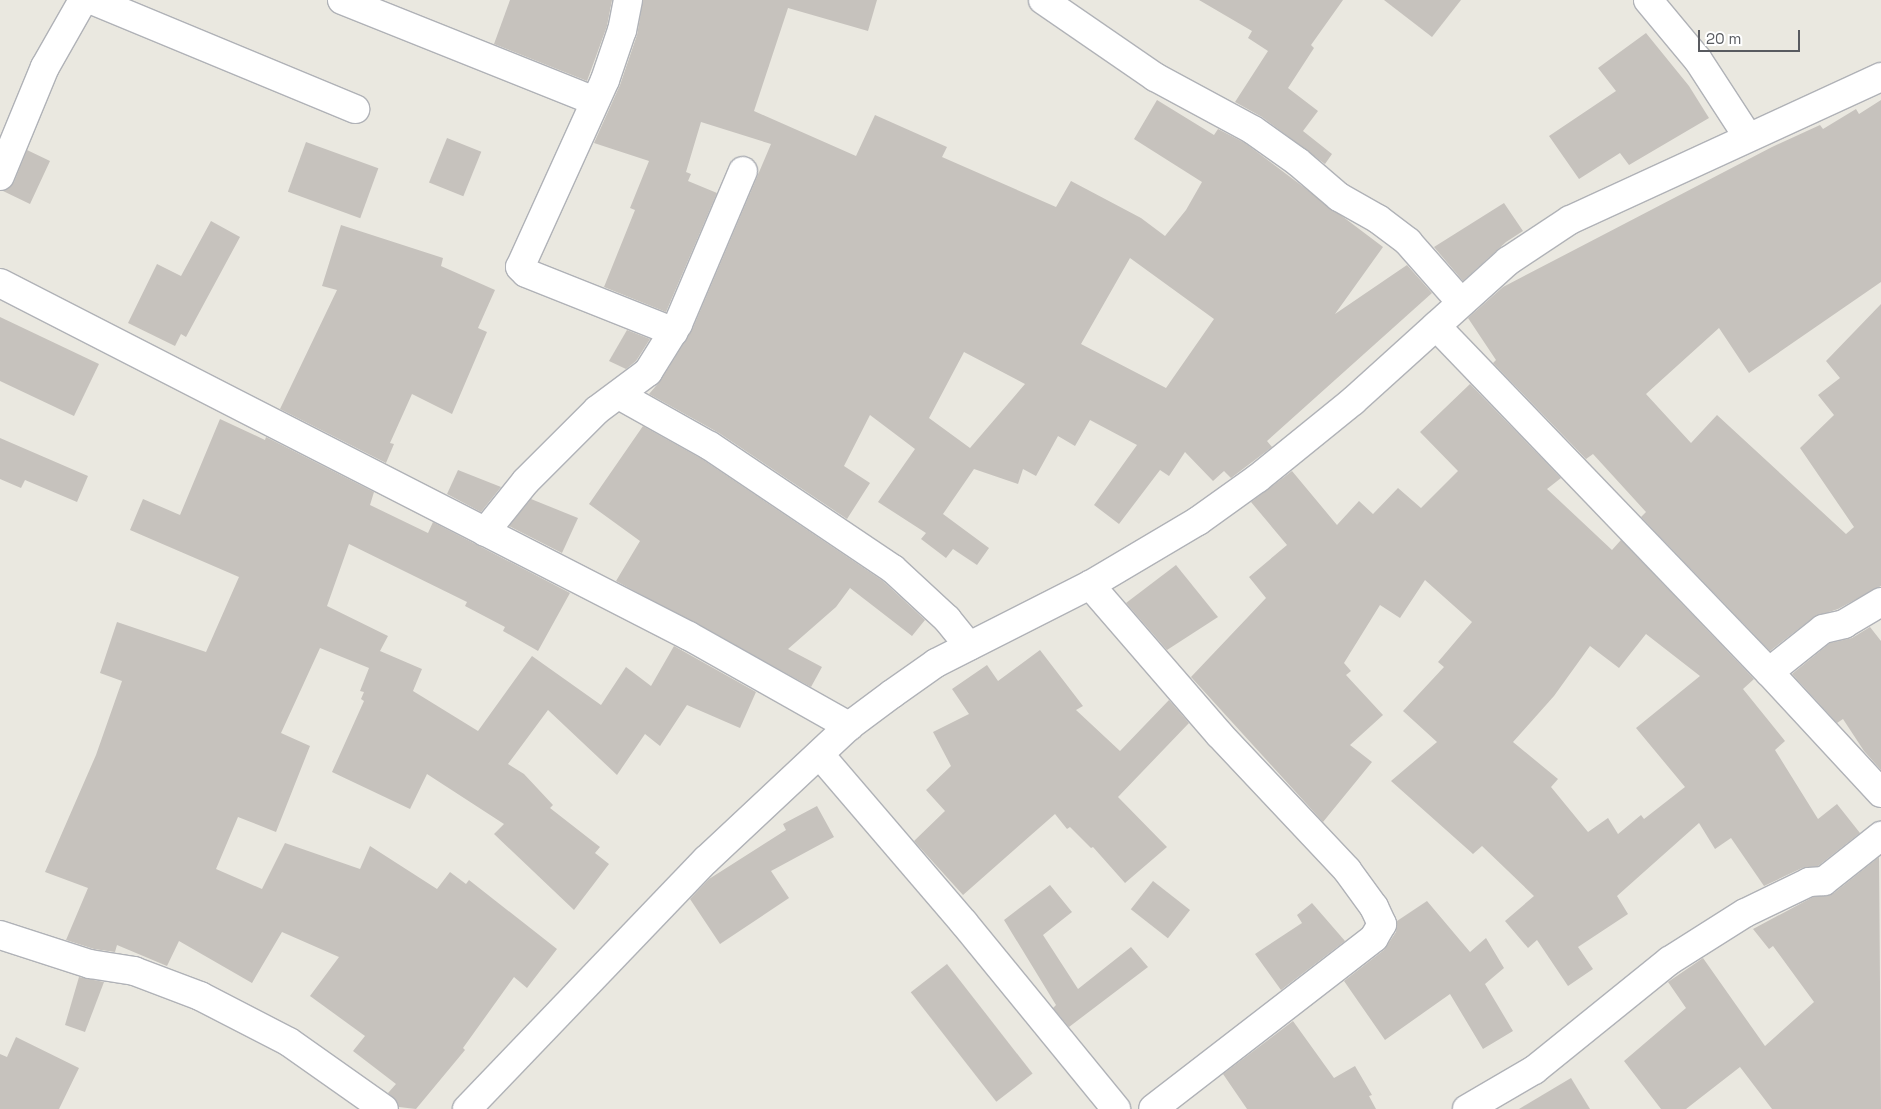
<!DOCTYPE html>
<html>
<head>
<meta charset="utf-8">
<style>
  body { margin:0 }
  #map { position:relative; width:1881px; height:1109px; overflow:hidden; background:#eae8e0; font-family:"Space Grotesk",sans-serif }
  div>[style] { position:absolute }
  [style*='--x'] { left:calc(var(--x)*1px); top:calc(var(--y)*1px); width:calc(var(--w)*1px); rotate:calc(var(--a)*1deg) }
  .building>* { inset:0; background:#c6c2bd; transform-origin:0 0 }
  .roads { filter:drop-shadow(1px 0 #b0b2b7) drop-shadow(-1px 0 #b0b2b7) drop-shadow(0 1px #b0b2b7) drop-shadow(0 -1px #b0b2b7) }
  .minor>* { height:28px; margin:-14px; padding:0 14px; transform-origin:14px; border-radius:14px; background:#fff }
  span { translate:-50% -50%; white-space:nowrap; text-align:center; line-height:1.15; -webkit-text-stroke:4.5px #fff; paint-order:stroke }
  .scale { position:absolute; left:1698px; top:30px; width:102px; height:22px; box-sizing:border-box; border:2px solid #595b60; border-top:0; padding-left:6px; font-size:15px; line-height:18px; white-space:nowrap; color:#595b60; -webkit-text-stroke:4px #fff; paint-order:stroke }
</style>
</head>
<body>
<div id="map">
  <div class="building">
    <div style="clip-path:polygon(510px 0,612px 0,607px 26px,587px 81px,494px 44px)"></div>
    <div style="clip-path:polygon(evenodd,643px 0,877px 0,868px 31px,788px 8px,754px 111px,856px 156px,875px 115px,947px 147px,942px 157px,1056px 207px,1071px 181px,1141px 218px,1165px 236px,1186px 210px,1202px 182px,1134px 139px,1157px 100px,1214px 135px,1218px 129px,1245px 143px,1383px 247px,1335px 314px,1407px 265px,1432px 293px,1267px 441px,1272px 447px,1231px 478px,1224px 471px,1213px 481px,1185px 452px,1169px 476px,1160px 470px,1119px 524px,1094px 505px,1137px 445px,1090px 420px,1075px 446px,1058px 436px,1036px 476px,1023px 469px,1018px 484px,974px 469px,943px 514px,989px 548px,977px 565px,953px 549px,946px 558px,921px 539px,926px 533px,878px 502px,915px 449px,870px 415px,844px 466px,870px 483px,847px 519px,719px 433px,649px 394px,661px 380px,692px 330px,771px 144px,701px 122px,686px 172px,691px 174px,688px 181px,717px 193px,666px 312px,604px 287px,635px 210px,630px 208px,649px 161px,594px 143px,620px 85px,637px 35px,643px 0,1130px 258px,1214px 319px,1166px 388px,1081px 344px,1130px 258px,643px 0,964px 352px,1025px 384px,970px 448px,929px 418px,964px 352px)"></div>
    <div style="clip-path:polygon(1199px 0,1343px 0,1311px 45px,1314px 48px,1288px 88px,1318px 111px,1303px 131px,1332px 154px,1325px 164px,1262px 117px,1235px 102px,1268px 51px,1248px 38px,1252px 31px)"></div>
    <div style="clip-path:polygon(1384px 0,1461px 0,1432px 37px)"></div>
    <div style="clip-path:polygon(1646px 33px,1689px 86px,1709px 118px,1629px 165px,1620px 153px,1579px 179px,1549px 136px,1616px 91px,1598px 68px)"></div>
    <div style="clip-path:polygon(1881px 100px,1881px 282px,1749px 373px,1719px 328px,1646px 394px,1691px 443px,1717px 415px,1846px 534px,1854px 527px,1800px 448px,1834px 415px,1818px 395px,1840px 378px,1826px 361px,1881px 304px,1881px 586px,1838px 609px,1814px 617px,1770px 651px,1641px 517px,1646px 512px,1593px 454px,1586px 459px,1493px 363px,1496px 360px,1468px 318px,1503px 287px,1772px 147px,1820px 125px,1823px 129px,1856px 109px,1859px 114px)"></div>
    <div style="left:447px;top:138px;width:37px;height:48px;rotate:22deg"></div>
    <div style="left:306px;top:142px;width:77px;height:53px;rotate:20deg"></div>
    <div style="clip-path:polygon(27px 150px,50px 161px,30px 204px,3px 191px,14px 182px)"></div>
    <div style="clip-path:polygon(1504px 203px,1523px 231px,1506px 242px,1463px 281px,1434px 247px)"></div>
    <div style="clip-path:polygon(211px 221px,240px 237px,186px 337px,181px 334px,175px 346px,128px 323px,157px 264px,181px 276px)"></div>
    <div style="clip-path:polygon(341px 225px,443px 258px,441px 266px,495px 290px,478px 328px,487px 332px,452px 414px,412px 394px,390px 443px,394px 444px,386px 463px,280px 409px,337px 290px,322px 286px)"></div>
    <div style="clip-path:polygon(0 317px,99px 364px,74px 416px,0 381px)"></div>
    <div style="clip-path:polygon(627px 330px,650px 339px,636px 361px,626px 369px,609px 361px)"></div>
    <div style="clip-path:polygon(evenodd,1470px 384px,1561px 478px,1547px 489px,1612px 550px,1621px 540px,1754px 679px,1743px 689px,1785px 741px,1775px 750px,1818px 819px,1837px 804px,1860px 833px,1818px 866px,1802px 868px,1764px 886px,1731px 838px,1715px 849px,1699px 823px,1617px 896px,1628px 914px,1578px 947px,1593px 969px,1568px 986px,1537px 940px,1528px 948px,1505px 921px,1534px 896px,1482px 846px,1473px 854px,1391px 781px,1437px 742px,1403px 711px,1444px 667px,1438px 662px,1472px 622px,1425px 580px,1400px 618px,1380px 605px,1344px 663px,1351px 671px,1346px 675px,1383px 715px,1350px 745px,1372px 762px,1323px 822px,1191px 677px,1266px 598px,1249px 577px,1287px 545px,1251px 502px,1292px 471px,1337px 525px,1359px 501px,1373px 514px,1398px 488px,1421px 508px,1458px 471px,1420px 432px,1470px 384px,1646px 634px,1700px 676px,1636px 728px,1685px 787px,1644px 819px,1641px 815px,1618px 834px,1608px 818px,1588px 832px,1551px 787px,1558px 779px,1513px 742px,1554px 696px,1590px 646px,1619px 668px,1646px 634px)"></div>
    <div style="clip-path:polygon(220px 419px,265px 440px,266px 437px,374px 492px,370px 505px,428px 533px,433px 522px,570px 593px,538px 651px,503px 631px,505px 627px,465px 606px,467px 602px,349px 544px,327px 606px,388px 636px,380px 651px,422px 669px,413px 691px,478px 731px,532px 656px,601px 705px,626px 667px,651px 686px,674px 646px,756px 692px,740px 728px,687px 705px,660px 746px,645px 734px,617px 775px,548px 710px,508px 764px,524px 774px,553px 805px,550px 808px,600px 847px,595px 853px,609px 864px,574px 910px,494px 834px,504px 824px,427px 774px,410px 809px,332px 772px,364px 701px,361px 699px,364px 692px,360px 691px,369px 668px,320px 648px,281px 733px,310px 746px,276px 832px,238px 817px,216px 869px,262px 889px,285px 843px,360px 869px,370px 846px,437px 889px,450px 872px,466px 884px,469px 880px,557px 949px,527px 988px,514px 977px,463px 1048px,465px 1050px,416px 1109px,399px 1107px,388px 1093px,396px 1084px,353px 1051px,365px 1036px,310px 996px,339px 957px,282px 932px,252px 983px,179px 941px,167px 966px,117px 945px,115px 952px,94px 949px,66px 940px,88px 888px,45px 872px,96px 755px,122px 681px,100px 673px,117px 622px,206px 652px,239px 577px,130px 530px,143px 499px,180px 515px)"></div>
    <div style="clip-path:polygon(643px 426px,702px 459px,883px 581px,925px 620px,912px 636px,850px 588px,836px 607px,788px 649px,822px 667px,811px 687px,616px 581px,640px 541px,589px 504px)"></div>
    <div style="clip-path:polygon(0 438px,88px 476px,77px 502px,25px 480px,21px 488px,0 479px)"></div>
    <div style="clip-path:polygon(458px 470px,501px 487px,481px 512px,447px 494px)"></div>
    <div style="clip-path:polygon(531px 499px,578px 518px,562px 553px,509px 526px)"></div>
    <div style="clip-path:polygon(1176px 565px,1218px 617px,1167px 650px,1126px 603px)"></div>
    <div style="clip-path:polygon(1870px 627px,1881px 641px,1881px 770px,1864px 751px,1843px 719px,1837px 723px,1792px 674px,1830px 643px,1852px 638px)"></div>
    <div style="clip-path:polygon(1040px 650px,1083px 706px,1076px 710px,1120px 751px,1169px 700px,1189px 723px,1118px 797px,1167px 847px,1125px 883px,1093px 847px,1091px 848px,1070px 827px,1067px 829px,1055px 814px,963px 895px,914px 841px,945px 811px,926px 790px,951px 766px,933px 732px,969px 714px,952px 689px,987px 665px,998px 681px)"></div>
    <div style="clip-path:polygon(817px 806px,834px 837px,771px 871px,789px 898px,720px 944px,690px 899px,709px 879px,786px 830px,783px 824px)"></div>
    <div style="clip-path:polygon(1879px 857px,1881px 1109px,1772px 1109px,1740px 1067px,1686px 1109px,1661px 1109px,1624px 1061px,1686px 1008px,1668px 982px,1703px 958px,1765px 1046px,1814px 1002px,1773px 946px,1769px 949px,1753px 929px,1813px 897px,1834px 893px)"></div>
    <div style="left:1153px;top:881px;width:47px;height:36px;rotate:38deg"></div>
    <div style="clip-path:polygon(1050px 885px,1072px 912px,1043px 935px,1078px 989px,1131px 947px,1148px 967px,1069px 1027px,1053px 1008px,1056px 1005px,1004px 920px)"></div>
    <div style="clip-path:polygon(1427px 901px,1470px 952px,1486px 938px,1504px 968px,1485px 984px,1513px 1031px,1483px 1049px,1450px 994px,1385px 1040px,1344px 981px,1384px 950px,1396px 932px,1397px 921px)"></div>
    <div style="clip-path:polygon(1312px 903px,1345px 941px,1281px 990px,1255px 954px,1302px 923px,1297px 915px)"></div>
    <div style="left:947px;top:964px;width:139px;height:46px;rotate:52deg"></div>
    <div style="clip-path:polygon(79px 977px,104px 982px,85px 1032px,65px 1025px)"></div>
    <div style="clip-path:polygon(1293px 1021px,1334px 1078px,1355px 1066px,1372px 1095px,1369px 1096px,1376px 1109px,1247px 1109px,1223px 1074px)"></div>
    <div style="clip-path:polygon(16px 1037px,79px 1068px,59px 1109px,0 1109px,0 1054px,7px 1057px)"></div>
    <div style="clip-path:polygon(1571px 1078px,1590px 1109px,1519px 1109px)"></div>
  </div>
  <div class="roads">
    <div class="minor">
      <div style="--x:92;--y:0;--w:285;--a:22.5"></div>
      <div style="--x:342;--y:0;--w:272;--a:21.8"></div>
      <div style="--x:628;--y:0;--w:31;--a:101"></div>
      <div style="--x:622;--y:30;--w:53;--a:108.8"></div>
      <div style="--x:605;--y:80;--w:205;--a:114.4"></div>
      <div style="--x:520;--y:267;--w:8;--a:45"></div>
      <div style="--x:526;--y:273;--w:159;--a:21.7"></div>
      <div style="--x:1043;--y:0;--w:136;--a:34.5"></div>
      <div style="--x:1155;--y:77;--w:111;--a:28.4"></div>
      <div style="--x:1253;--y:130;--w:55;--a:35.4"></div>
      <div style="--x:1298;--y:162;--w:54;--a:40.5"></div>
      <div style="--x:1339;--y:197;--w:45;--a:29.4"></div>
      <div style="--x:1378;--y:219;--w:38;--a:37"></div>
      <div style="--x:1408;--y:242;--w:79;--a:48.6"></div>
      <div style="--x:1648;--y:0;--w:78;--a:50.2"></div>
      <div style="--x:1698;--y:60;--w:92;--a:57"></div>
      <div style="--x:0;--y:176;--w:118;--a:-67.6"></div>
      <div style="--x:45;--y:67;--w:77;--a:-60.4"></div>
      <div style="--x:0;--y:283;--w:774;--a:27.13"></div>
      <div style="--x:689;--y:636;--w:184;--a:29.4"></div>
      <div style="--x:1436;--y:326;--w:480;--a:46.1"></div>
      <div style="--x:1769;--y:672;--w:165;--a:47.2"></div>
      <div style="--x:619;--y:395;--w:104;--a:29.3"></div>
      <div style="--x:710;--y:446;--w:220;--a:33.9"></div>
      <div style="--x:893;--y:569;--w:74;--a:42.8"></div>
      <div style="--x:947;--y:619;--w:35;--a:51"></div>
      <div style="--x:485;--y:532;--w:65;--a:-51.2"></div>
      <div style="--x:526;--y:481;--w:100;--a:-45"></div>
      <div style="--x:597;--y:410;--w:64;--a:-36.7"></div>
      <div style="--x:648;--y:372;--w:57;--a:-58"></div>
      <div style="--x:678;--y:324;--w:166;--a:-67"></div>
      <div style="--x:1090;--y:585;--w:197;--a:49.1"></div>
      <div style="--x:1219;--y:734;--w:187;--a:46.7"></div>
      <div style="--x:1347;--y:870;--w:46;--a:53.9"></div>
      <div style="--x:1374;--y:907;--w:19;--a:65"></div>
      <div style="--x:1382;--y:924;--w:16;--a:120"></div>
      <div style="--x:1374;--y:938;--w:279;--a:142.3"></div>
      <div style="--x:1769;--y:672;--w:69;--a:-38.5"></div>
      <div style="--x:1823;--y:629;--w:22;--a:-13"></div>
      <div style="--x:1844;--y:624;--w:43;--a:-30.7"></div>
      <div style="--x:820;--y:755;--w:221;--a:49.4"></div>
      <div style="--x:964;--y:923;--w:240;--a:50.7"></div>
      <div style="--x:0;--y:935;--w:95;--a:17.9"></div>
      <div style="--x:90;--y:964;--w:45;--a:9"></div>
      <div style="--x:134;--y:971;--w:71;--a:20.7"></div>
      <div style="--x:200;--y:996;--w:100;--a:27.3"></div>
      <div style="--x:289;--y:1042;--w:116;--a:35.2"></div>
      <div style="--x:467;--y:1109;--w:345;--a:-46.2"></div>
      <div style="--x:706;--y:860;--w:196;--a:-43.1"></div>
      <div style="--x:849;--y:726;--w:54;--a:-36.7"></div>
      <div style="--x:892;--y:694;--w:54;--a:-35.2"></div>
      <div style="--x:936;--y:663;--w:173;--a:-26.9"></div>
      <div style="--x:1090;--y:585;--w:126;--a:-30.7"></div>
      <div style="--x:1198;--y:521;--w:74;--a:-35.6"></div>
      <div style="--x:1258;--y:478;--w:122;--a:-39"></div>
      <div style="--x:1353;--y:401;--w:209;--a:-42.1"></div>
      <div style="--x:1508;--y:261;--w:74;--a:-33.5"></div>
      <div style="--x:1570;--y:220;--w:342;--a:-24.7"></div>
      <div style="--x:1467;--y:1109;--w:78;--a:-30.2"></div>
      <div style="--x:1534;--y:1070;--w:174;--a:-38.9"></div>
      <div style="--x:1669;--y:961;--w:90;--a:-32.3"></div>
      <div style="--x:1745;--y:913;--w:71;--a:-25.8"></div>
      <div style="--x:1809;--y:882;--w:15;--a:-4"></div>
      <div style="--x:1824;--y:881;--w:73;--a:-38.3"></div>
    </div>
  </div>
  <div class="scale">20 m</div>
</div>
</body>
</html>
